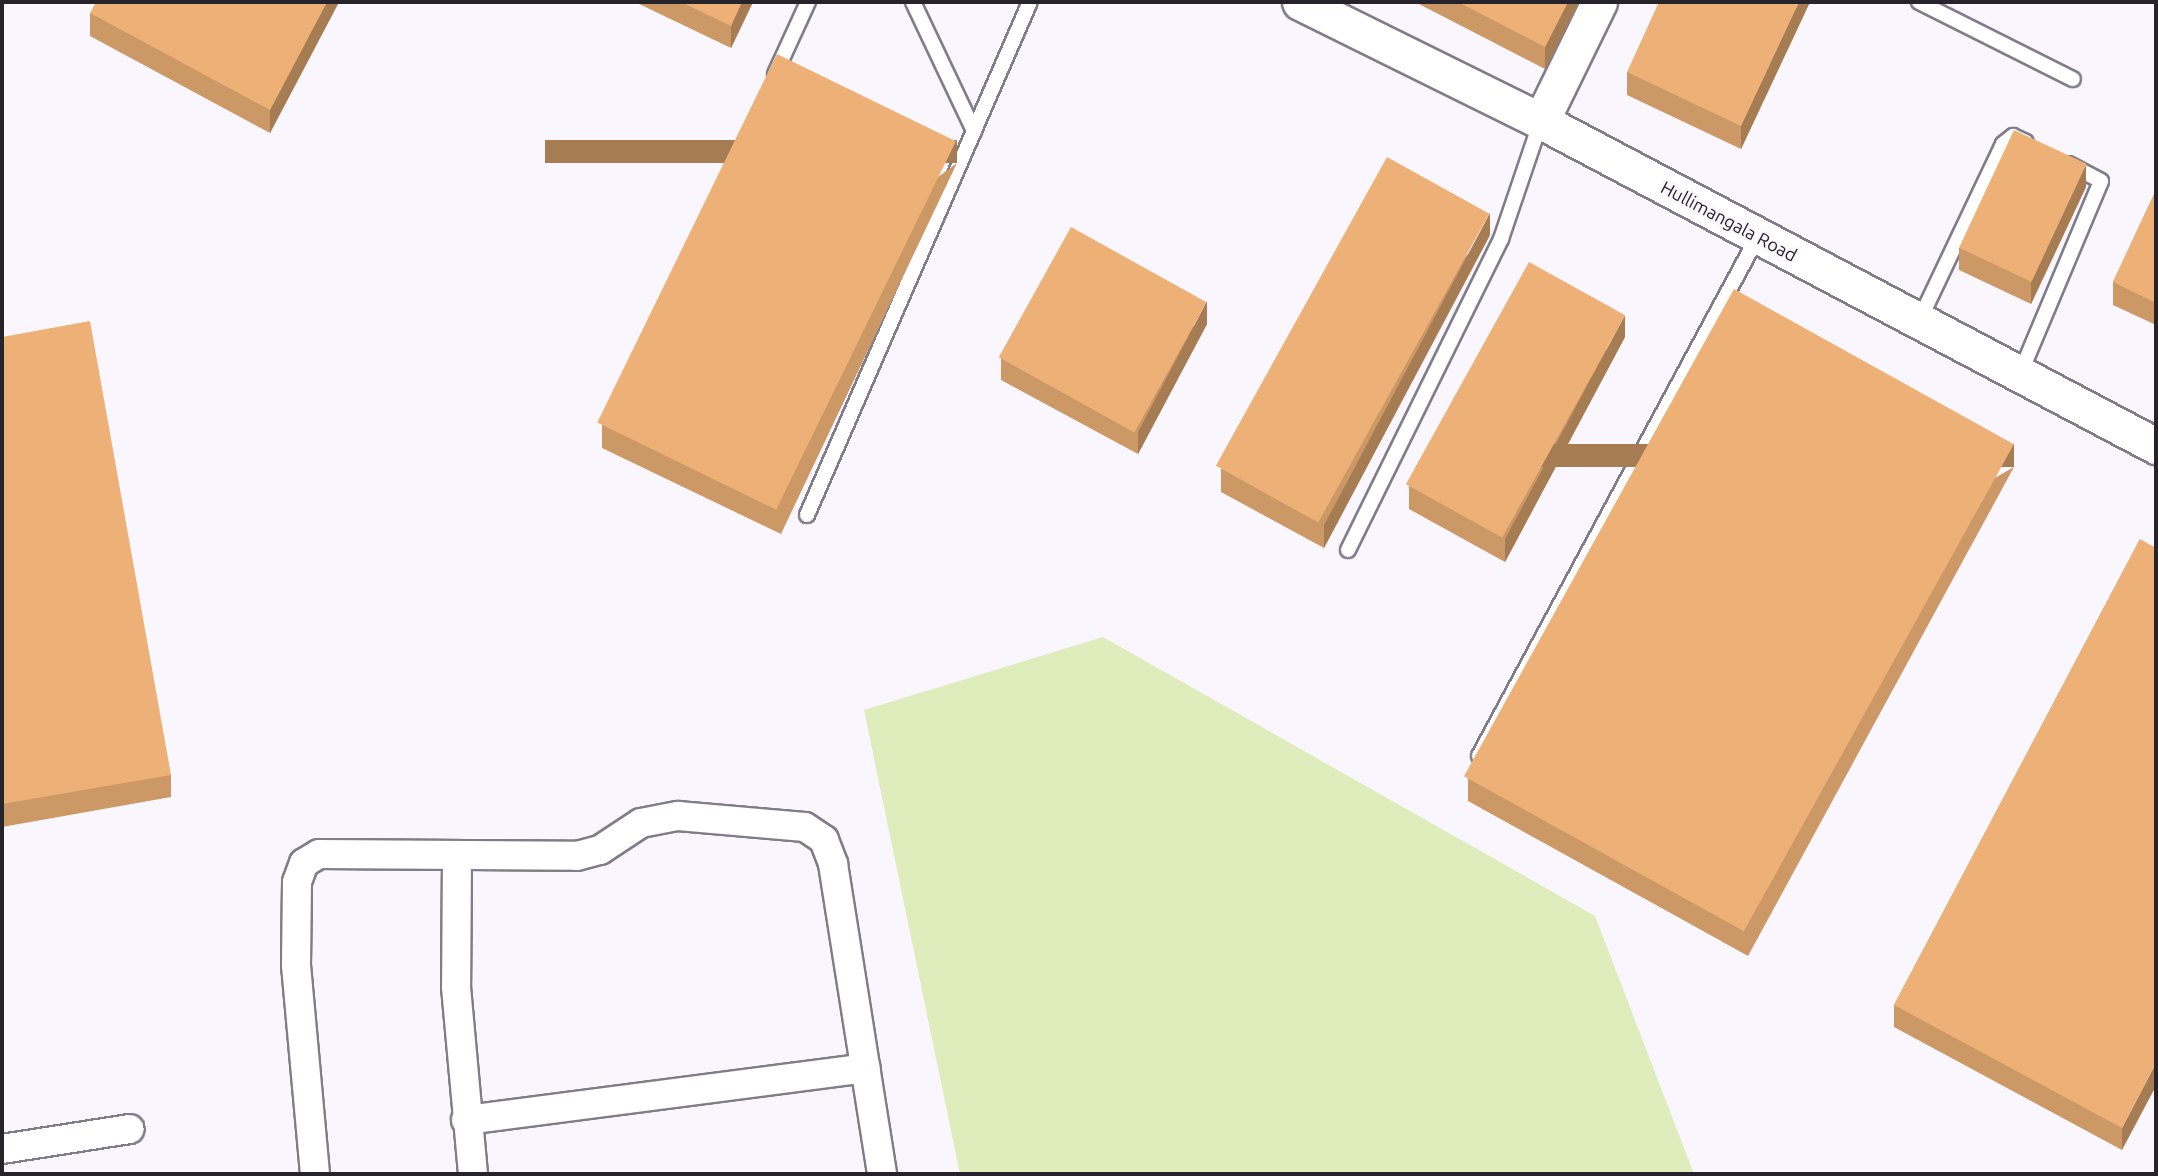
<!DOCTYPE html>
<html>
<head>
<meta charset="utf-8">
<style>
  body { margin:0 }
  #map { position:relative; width:2158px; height:1176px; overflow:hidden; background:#f9f7fd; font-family:Ubuntu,sans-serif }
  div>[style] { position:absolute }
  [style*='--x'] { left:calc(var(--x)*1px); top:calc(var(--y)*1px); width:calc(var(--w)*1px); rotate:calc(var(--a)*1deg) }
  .green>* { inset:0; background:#deedbb }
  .roads { filter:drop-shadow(2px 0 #807c89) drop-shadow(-2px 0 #807c89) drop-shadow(0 2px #807c89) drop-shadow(0 -2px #807c89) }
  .service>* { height:14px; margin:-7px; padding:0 7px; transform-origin:7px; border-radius:7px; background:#fff }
  .minor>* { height:28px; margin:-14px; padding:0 14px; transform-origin:14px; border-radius:14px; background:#fff }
  .tertiary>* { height:35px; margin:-17.5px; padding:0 17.5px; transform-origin:17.5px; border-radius:17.5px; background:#fff }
  .wall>* { inset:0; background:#cc9866 }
  .shaded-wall>* { inset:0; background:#a67c53; transform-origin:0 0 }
  .building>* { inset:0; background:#edb177; transform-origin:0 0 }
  span { translate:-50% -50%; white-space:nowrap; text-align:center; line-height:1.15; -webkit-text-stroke:5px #f9f7fd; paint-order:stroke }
  .street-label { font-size:18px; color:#26242a }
  .frame { position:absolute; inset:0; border:4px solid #26242a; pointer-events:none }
</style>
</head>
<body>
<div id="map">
  <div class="green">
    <div style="clip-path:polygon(1103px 637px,1595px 916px,1694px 1174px,960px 1174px,864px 710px)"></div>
  </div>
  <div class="roads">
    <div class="service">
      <div style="--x:913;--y:2;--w:143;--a:64.7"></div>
      <div style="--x:1919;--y:2;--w:172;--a:26.6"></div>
      <div style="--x:775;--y:74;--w:79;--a:-65.4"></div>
      <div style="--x:1919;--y:321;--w:196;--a:-64.6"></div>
      <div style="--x:2003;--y:144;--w:13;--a:-39"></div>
      <div style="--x:2013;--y:136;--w:14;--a:25"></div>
      <div style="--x:2020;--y:374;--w:209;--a:-67.2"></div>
      <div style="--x:2101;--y:181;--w:36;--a:-152"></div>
      <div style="--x:807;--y:515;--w:559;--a:-66.51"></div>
      <div style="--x:1348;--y:550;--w:347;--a:-63.8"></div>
      <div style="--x:1501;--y:239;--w:125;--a:-71.3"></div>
      <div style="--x:1479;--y:756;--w:590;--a:-61.78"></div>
    </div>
    <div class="minor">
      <div style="--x:457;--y:857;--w:130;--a:90.4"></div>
      <div style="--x:456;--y:987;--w:188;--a:84.8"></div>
      <div style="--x:466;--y:1120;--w:403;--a:-7.4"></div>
      <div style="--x:2;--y:1149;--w:129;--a:-8.9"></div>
      <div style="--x:315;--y:1174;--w:210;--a:-95.2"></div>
      <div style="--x:296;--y:965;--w:83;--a:-89.3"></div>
      <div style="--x:297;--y:882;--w:20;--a:-70"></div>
      <div style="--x:304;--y:863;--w:17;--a:-31"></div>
      <div style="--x:319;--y:854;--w:258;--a:0.4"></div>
      <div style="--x:577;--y:856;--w:24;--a:-15"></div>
      <div style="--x:600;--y:850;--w:49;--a:-33.4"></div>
      <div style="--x:641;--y:823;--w:38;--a:-11"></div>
      <div style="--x:678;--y:816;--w:127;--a:5"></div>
      <div style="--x:805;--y:827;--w:23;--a:34"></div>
      <div style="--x:824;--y:840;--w:26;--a:69"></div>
      <div style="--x:833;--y:864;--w:314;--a:81"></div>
    </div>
    <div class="tertiary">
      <div style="--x:1300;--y:2;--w:269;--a:26.3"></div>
      <div style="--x:1541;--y:121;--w:696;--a:27.85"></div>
      <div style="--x:1541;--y:121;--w:132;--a:-64"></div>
    </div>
  </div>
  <div class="wall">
    <div style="clip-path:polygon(339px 2px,270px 133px,90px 36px,90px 13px)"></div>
    <div style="clip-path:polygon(635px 2px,753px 2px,731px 48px)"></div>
    <div style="clip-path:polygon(1415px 2px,1579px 2px,1545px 69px)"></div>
    <div style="clip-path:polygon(1810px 2px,1741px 149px,1627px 95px,1627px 72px)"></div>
    <div style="clip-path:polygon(957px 163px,781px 534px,602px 448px,602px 425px)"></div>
    <div style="clip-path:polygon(2086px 187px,2031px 304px,1959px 270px,1959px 248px)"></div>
    <div style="clip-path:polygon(2156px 190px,2156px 325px,2113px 305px,2113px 282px)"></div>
    <div style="clip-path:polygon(1490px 235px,1324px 548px,1221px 492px,1221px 469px)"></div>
    <div style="clip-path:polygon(1207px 324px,1138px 454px,1001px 380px,1001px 358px)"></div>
    <div style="clip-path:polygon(2px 337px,171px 775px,171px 797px,2px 827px)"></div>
    <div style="clip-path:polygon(1625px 337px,1505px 562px,1409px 509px,1409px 486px)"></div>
    <div style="clip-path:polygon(2014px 467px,1748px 956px,1468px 801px,1468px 778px)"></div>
    <div style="clip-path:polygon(2140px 539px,2122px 1150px,1894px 1027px,1894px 1005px)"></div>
  </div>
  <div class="shaded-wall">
    <div style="clip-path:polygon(327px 2px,339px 2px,270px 133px,270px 110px)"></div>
    <div style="clip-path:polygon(742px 2px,753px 2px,731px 48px,731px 26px)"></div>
    <div style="clip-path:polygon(1568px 2px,1579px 2px,1545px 69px,1545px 47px)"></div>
    <div style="clip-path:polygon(1799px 2px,1810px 2px,1741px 149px,1741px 126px)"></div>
    <div style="left:957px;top:140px;width:23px;height:412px;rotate:90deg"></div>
    <div style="clip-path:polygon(2086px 164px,2086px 187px,2031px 304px,2031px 282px)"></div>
    <div style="clip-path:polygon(1490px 213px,1490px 235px,1324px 548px,1324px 525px)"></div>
    <div style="clip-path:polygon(1207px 301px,1207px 324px,1138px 454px,1138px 432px)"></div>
    <div style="clip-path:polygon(1625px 315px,1625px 337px,1505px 562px,1505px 539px)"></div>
    <div style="left:2014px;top:444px;width:23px;height:557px;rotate:90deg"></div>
    <div style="clip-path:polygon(2156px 1063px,2156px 1086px,2122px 1150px,2122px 1128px)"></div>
  </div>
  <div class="building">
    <div style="clip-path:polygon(96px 2px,327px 2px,270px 110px,90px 13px)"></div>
    <div style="clip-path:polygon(681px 2px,742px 2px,731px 26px)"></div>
    <div style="clip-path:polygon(1458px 2px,1568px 2px,1545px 47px)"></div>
    <div style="clip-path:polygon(1659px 2px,1799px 2px,1741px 126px,1627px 72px)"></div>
    <div style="left:777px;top:54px;width:199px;height:410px;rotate:26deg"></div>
    <div style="left:2014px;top:130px;width:80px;height:130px;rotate:25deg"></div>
    <div style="left:1387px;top:157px;width:117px;height:353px;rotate:29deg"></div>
    <div style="clip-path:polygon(2156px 190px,2156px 303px,2113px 282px)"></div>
    <div style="left:1071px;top:227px;width:155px;height:149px;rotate:29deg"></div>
    <div style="left:1529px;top:262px;width:110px;height:254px;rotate:29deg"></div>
    <div style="left:1734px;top:289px;width:320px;height:557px;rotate:29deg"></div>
    <div style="clip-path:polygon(90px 321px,171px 775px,2px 804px,2px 337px)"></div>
    <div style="clip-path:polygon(2140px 539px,2156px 548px,2156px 1063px,2122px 1128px,1894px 1005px)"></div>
  </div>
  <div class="street-label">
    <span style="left:1729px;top:221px;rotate:28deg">Hullimangala Road</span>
  </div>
  <div class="frame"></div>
</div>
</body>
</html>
